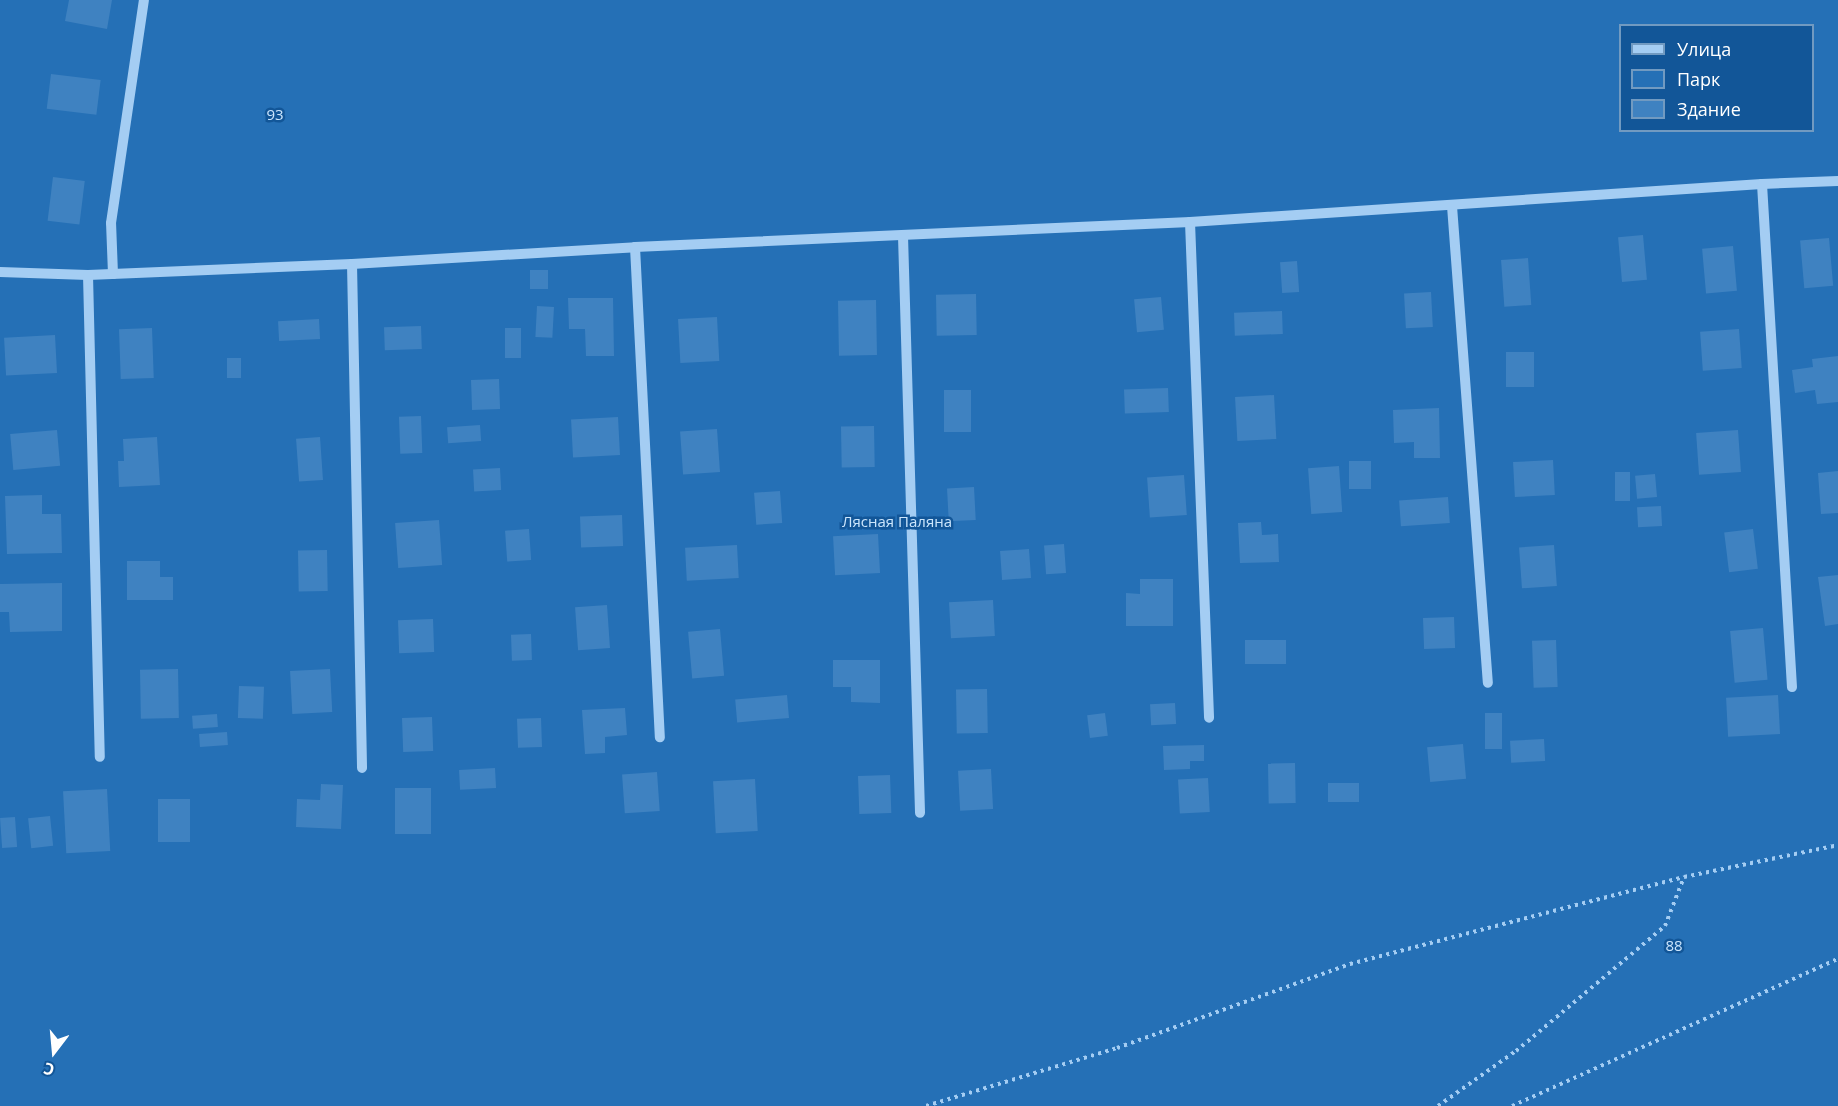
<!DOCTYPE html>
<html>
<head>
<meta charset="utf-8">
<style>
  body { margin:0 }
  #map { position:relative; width:1838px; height:1106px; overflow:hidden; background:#125698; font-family:"Open Sans",sans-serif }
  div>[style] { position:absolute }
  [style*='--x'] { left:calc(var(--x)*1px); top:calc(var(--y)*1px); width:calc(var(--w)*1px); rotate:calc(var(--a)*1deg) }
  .green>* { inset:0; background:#2570b6 }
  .building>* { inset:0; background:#3f82c1; transform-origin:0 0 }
  .path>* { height:4px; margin-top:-2px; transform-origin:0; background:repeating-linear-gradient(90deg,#a4cdf3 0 3px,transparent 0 7.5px) }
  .minor>* { height:10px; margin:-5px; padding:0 5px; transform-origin:5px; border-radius:5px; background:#a4cdf3 }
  span { translate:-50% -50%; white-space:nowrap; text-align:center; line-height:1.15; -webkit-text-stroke:5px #125698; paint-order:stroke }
  .park-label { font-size:15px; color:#cce6fd }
  .legend { position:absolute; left:1619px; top:24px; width:195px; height:108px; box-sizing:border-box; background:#125698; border:2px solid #719ac1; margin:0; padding:8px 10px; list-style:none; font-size:18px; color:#fff }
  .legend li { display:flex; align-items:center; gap:12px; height:30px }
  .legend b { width:30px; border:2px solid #719ac1 }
  .north { position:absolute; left:24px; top:1022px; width:60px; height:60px; -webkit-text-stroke:4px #125698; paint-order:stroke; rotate:196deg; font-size:16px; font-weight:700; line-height:24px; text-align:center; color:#fff }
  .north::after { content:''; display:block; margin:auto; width:21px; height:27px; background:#fff; clip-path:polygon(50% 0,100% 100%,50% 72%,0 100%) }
</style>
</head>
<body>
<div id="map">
  <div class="green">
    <div style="clip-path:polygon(evenodd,0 0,1838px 0,1838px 1106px,0 1106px,0 0,1620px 26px,1812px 26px,1812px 130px,1620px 130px,1620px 26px)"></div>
  </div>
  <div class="building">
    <div style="clip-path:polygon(69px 0,112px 0,107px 29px,65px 21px)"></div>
    <div style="left:51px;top:74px;width:50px;height:35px;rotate:7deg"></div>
    <div style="left:53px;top:177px;width:32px;height:44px;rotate:7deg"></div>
    <div style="left:1643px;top:235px;width:45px;height:25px;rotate:85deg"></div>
    <div style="left:1829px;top:238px;width:48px;height:29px;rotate:85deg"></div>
    <div style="left:1733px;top:246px;width:45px;height:31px;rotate:85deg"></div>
    <div style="left:1528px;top:258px;width:47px;height:27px;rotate:86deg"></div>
    <div style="left:1297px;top:261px;width:31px;height:17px;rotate:86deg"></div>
    <div style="left:548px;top:270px;width:19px;height:18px;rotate:90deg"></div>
    <div style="left:1431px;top:292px;width:35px;height:27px;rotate:87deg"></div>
    <div style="left:976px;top:294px;width:41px;height:40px;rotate:89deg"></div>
    <div style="left:1161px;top:297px;width:33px;height:27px;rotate:85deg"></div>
    <div style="clip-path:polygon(568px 298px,613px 298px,614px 356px,586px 356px,585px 329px,569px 329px)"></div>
    <div style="left:876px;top:300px;width:55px;height:38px;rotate:89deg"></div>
    <div style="left:537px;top:306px;width:17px;height:31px;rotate:3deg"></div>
    <div style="left:1282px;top:311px;width:23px;height:48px;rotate:88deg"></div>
    <div style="left:717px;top:317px;width:44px;height:39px;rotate:87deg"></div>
    <div style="left:319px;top:319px;width:20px;height:41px;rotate:87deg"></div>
    <div style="left:421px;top:326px;width:23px;height:37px;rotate:88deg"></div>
    <div style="left:152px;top:328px;width:50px;height:33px;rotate:88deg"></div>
    <div style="left:505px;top:328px;width:16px;height:30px"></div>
    <div style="left:1739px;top:329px;width:39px;height:39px;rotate:86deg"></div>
    <div style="left:55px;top:335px;width:38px;height:51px;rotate:87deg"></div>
    <div style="left:1506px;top:352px;width:28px;height:35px"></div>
    <div style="clip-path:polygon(1838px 356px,1838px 402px,1817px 404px,1815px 390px,1795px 393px,1792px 370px,1813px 367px,1812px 359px)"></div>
    <div style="left:227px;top:358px;width:14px;height:20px"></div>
    <div style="left:499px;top:379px;width:30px;height:28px;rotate:88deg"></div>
    <div style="left:1168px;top:388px;width:24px;height:44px;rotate:88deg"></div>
    <div style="left:944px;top:390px;width:27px;height:42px"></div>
    <div style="left:1274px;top:395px;width:44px;height:39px;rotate:87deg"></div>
    <div style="clip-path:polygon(1439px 408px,1440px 458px,1414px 458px,1414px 442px,1394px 443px,1393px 410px)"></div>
    <div style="left:421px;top:416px;width:37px;height:22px;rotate:88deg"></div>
    <div style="left:618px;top:417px;width:38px;height:47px;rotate:87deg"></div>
    <div style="left:480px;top:425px;width:16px;height:33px;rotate:86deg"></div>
    <div style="left:874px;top:426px;width:41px;height:33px;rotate:89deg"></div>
    <div style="left:717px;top:429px;width:43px;height:37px;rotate:86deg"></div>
    <div style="left:57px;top:430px;width:36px;height:47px;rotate:85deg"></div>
    <div style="left:1738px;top:430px;width:42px;height:42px;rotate:86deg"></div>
    <div style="clip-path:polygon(157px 437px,160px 485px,119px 487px,118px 461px,124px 461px,123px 439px)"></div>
    <div style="left:320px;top:437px;width:43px;height:24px;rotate:86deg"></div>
    <div style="left:1553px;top:460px;width:35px;height:40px;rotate:87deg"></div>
    <div style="left:1349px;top:461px;width:22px;height:28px"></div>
    <div style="left:1339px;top:466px;width:46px;height:31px;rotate:86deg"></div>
    <div style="left:500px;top:468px;width:22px;height:27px;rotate:87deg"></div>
    <div style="clip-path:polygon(1838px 471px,1838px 513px,1821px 514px,1818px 473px)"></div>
    <div style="left:1630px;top:472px;width:29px;height:15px;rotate:90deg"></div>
    <div style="left:1655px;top:474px;width:23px;height:20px;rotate:85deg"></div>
    <div style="left:1184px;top:475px;width:40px;height:37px;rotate:86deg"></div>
    <div style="left:974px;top:487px;width:33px;height:27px;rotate:87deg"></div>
    <div style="left:780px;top:491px;width:32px;height:26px;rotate:86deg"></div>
    <div style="clip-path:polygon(42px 495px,42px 514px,61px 514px,62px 553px,7px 554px,5px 496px)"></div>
    <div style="left:1448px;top:497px;width:26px;height:49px;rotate:86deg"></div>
    <div style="left:1661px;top:506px;width:20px;height:24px;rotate:87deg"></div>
    <div style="left:622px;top:515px;width:31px;height:42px;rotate:88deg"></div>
    <div style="left:439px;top:520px;width:45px;height:44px;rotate:86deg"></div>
    <div style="clip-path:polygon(1261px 522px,1262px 535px,1278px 534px,1279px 562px,1240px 563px,1238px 523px)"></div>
    <div style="left:529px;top:529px;width:31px;height:24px;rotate:86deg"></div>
    <div style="left:1753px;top:529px;width:40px;height:29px;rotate:83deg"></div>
    <div style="left:878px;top:534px;width:39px;height:45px;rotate:87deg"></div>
    <div style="left:1064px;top:544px;width:29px;height:20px;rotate:86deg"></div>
    <div style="left:737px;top:545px;width:33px;height:52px;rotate:87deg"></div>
    <div style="left:1554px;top:545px;width:41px;height:35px;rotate:86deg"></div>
    <div style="left:1029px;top:549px;width:29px;height:29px;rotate:86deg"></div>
    <div style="left:327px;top:550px;width:41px;height:29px;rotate:89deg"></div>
    <div style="clip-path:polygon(127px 561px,160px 561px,160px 577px,173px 577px,173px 600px,127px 600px)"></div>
    <div style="clip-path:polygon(1838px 575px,1838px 624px,1825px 626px,1818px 577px)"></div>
    <div style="clip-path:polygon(1140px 579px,1173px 579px,1173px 626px,1126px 626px,1126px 593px,1140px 594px)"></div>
    <div style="clip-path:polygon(62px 583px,62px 631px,10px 632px,9px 612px,0 612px,0 584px)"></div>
    <div style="left:993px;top:600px;width:36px;height:44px;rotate:87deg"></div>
    <div style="left:607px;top:605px;width:43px;height:32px;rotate:86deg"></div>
    <div style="left:1454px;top:617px;width:31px;height:31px;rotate:88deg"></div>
    <div style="left:433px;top:619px;width:33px;height:35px;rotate:88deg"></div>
    <div style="left:1763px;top:628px;width:52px;height:33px;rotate:85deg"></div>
    <div style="left:720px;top:629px;width:47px;height:32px;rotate:85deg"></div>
    <div style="left:531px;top:634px;width:26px;height:20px;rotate:88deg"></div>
    <div style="left:1286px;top:640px;width:24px;height:41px;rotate:90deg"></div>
    <div style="left:1556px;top:640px;width:47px;height:24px;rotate:88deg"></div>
    <div style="clip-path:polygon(833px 660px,880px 660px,880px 703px,851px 702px,851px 687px,833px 687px)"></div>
    <div style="left:178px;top:669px;width:49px;height:38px;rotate:89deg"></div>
    <div style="left:330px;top:669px;width:43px;height:40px;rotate:87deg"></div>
    <div style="left:239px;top:686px;width:25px;height:32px;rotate:2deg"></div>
    <div style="left:987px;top:689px;width:44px;height:31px;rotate:89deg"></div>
    <div style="left:787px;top:695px;width:23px;height:52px;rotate:85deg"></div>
    <div style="left:1778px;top:695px;width:39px;height:52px;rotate:87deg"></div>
    <div style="left:1175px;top:703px;width:21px;height:25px;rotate:87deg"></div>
    <div style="clip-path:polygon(625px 708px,627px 735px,605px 737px,605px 753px,585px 754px,582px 710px)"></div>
    <div style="left:1105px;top:713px;width:23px;height:18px;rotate:83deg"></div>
    <div style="left:1485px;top:713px;width:17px;height:36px"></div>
    <div style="left:217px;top:714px;width:13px;height:25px;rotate:86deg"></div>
    <div style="left:432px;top:717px;width:34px;height:30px;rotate:88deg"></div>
    <div style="left:541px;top:718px;width:29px;height:24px;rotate:88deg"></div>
    <div style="left:227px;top:732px;width:13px;height:28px;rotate:86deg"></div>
    <div style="left:1544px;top:739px;width:22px;height:34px;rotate:87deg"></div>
    <div style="left:1463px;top:744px;width:35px;height:36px;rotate:85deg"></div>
    <div style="clip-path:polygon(1204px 745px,1204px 761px,1190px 761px,1190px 769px,1164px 770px,1163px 746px)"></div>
    <div style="left:1295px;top:763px;width:40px;height:27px;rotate:89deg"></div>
    <div style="left:495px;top:768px;width:20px;height:36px;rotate:87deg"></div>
    <div style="left:991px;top:769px;width:40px;height:33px;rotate:87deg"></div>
    <div style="left:657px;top:772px;width:39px;height:35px;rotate:86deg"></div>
    <div style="left:890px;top:775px;width:38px;height:32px;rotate:88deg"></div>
    <div style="left:1208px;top:778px;width:34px;height:30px;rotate:87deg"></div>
    <div style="left:755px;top:779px;width:52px;height:42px;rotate:87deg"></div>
    <div style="left:1359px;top:783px;width:19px;height:31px;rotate:90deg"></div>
    <div style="clip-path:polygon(321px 784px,343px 785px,341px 829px,296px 827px,297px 799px,320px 800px)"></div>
    <div style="left:395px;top:788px;width:36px;height:46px"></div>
    <div style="left:107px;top:789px;width:62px;height:44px;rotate:87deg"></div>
    <div style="left:158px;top:799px;width:32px;height:43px"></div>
    <div style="left:50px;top:816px;width:30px;height:22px;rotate:84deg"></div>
    <div style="left:15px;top:817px;width:30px;height:15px;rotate:86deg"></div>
  </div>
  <div class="path">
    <div style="--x:926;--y:1106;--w:200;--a:-16.9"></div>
    <div style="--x:1117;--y:1048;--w:248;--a:-19.8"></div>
    <div style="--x:1350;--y:964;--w:345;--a:-14.6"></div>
    <div style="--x:1684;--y:877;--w:157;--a:-11.7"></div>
    <div style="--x:1438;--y:1106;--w:95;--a:-35.2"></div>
    <div style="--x:1516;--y:1051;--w:194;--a:-40"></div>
    <div style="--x:1665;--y:926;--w:53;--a:-68.8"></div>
    <div style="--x:1512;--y:1106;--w:358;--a:-24.3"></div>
  </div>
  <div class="minor">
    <div style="--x:1762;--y:184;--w:504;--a:86.59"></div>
    <div style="--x:1452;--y:206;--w:478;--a:85.7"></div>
    <div style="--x:1190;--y:222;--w:496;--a:87.8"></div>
    <div style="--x:903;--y:236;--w:577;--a:88.31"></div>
    <div style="--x:635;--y:247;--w:491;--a:87.1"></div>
    <div style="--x:352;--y:264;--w:504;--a:88.86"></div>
    <div style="--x:0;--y:272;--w:88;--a:2"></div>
    <div style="--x:88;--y:275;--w:264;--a:-2.4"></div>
    <div style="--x:352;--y:264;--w:284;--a:-3.4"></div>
    <div style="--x:635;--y:247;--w:556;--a:-2.58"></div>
    <div style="--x:1190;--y:222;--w:573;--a:-3.8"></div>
    <div style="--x:1762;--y:184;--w:76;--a:-2.3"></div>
    <div style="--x:113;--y:274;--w:51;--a:-92.2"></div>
    <div style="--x:111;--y:223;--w:225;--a:-81.6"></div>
    <div style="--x:88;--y:275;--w:482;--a:88.6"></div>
  </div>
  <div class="park-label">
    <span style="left:275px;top:115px">93</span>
    <span style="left:897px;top:522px">Лясная Паляна</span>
    <span style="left:1674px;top:946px">88</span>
  </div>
  <ul class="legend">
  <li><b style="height:8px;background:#a4cdf3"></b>Улица</li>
  <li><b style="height:16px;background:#2570b6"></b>Парк</li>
  <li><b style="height:16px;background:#3f82c1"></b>Здание</li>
  </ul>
  <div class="north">С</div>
</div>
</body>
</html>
